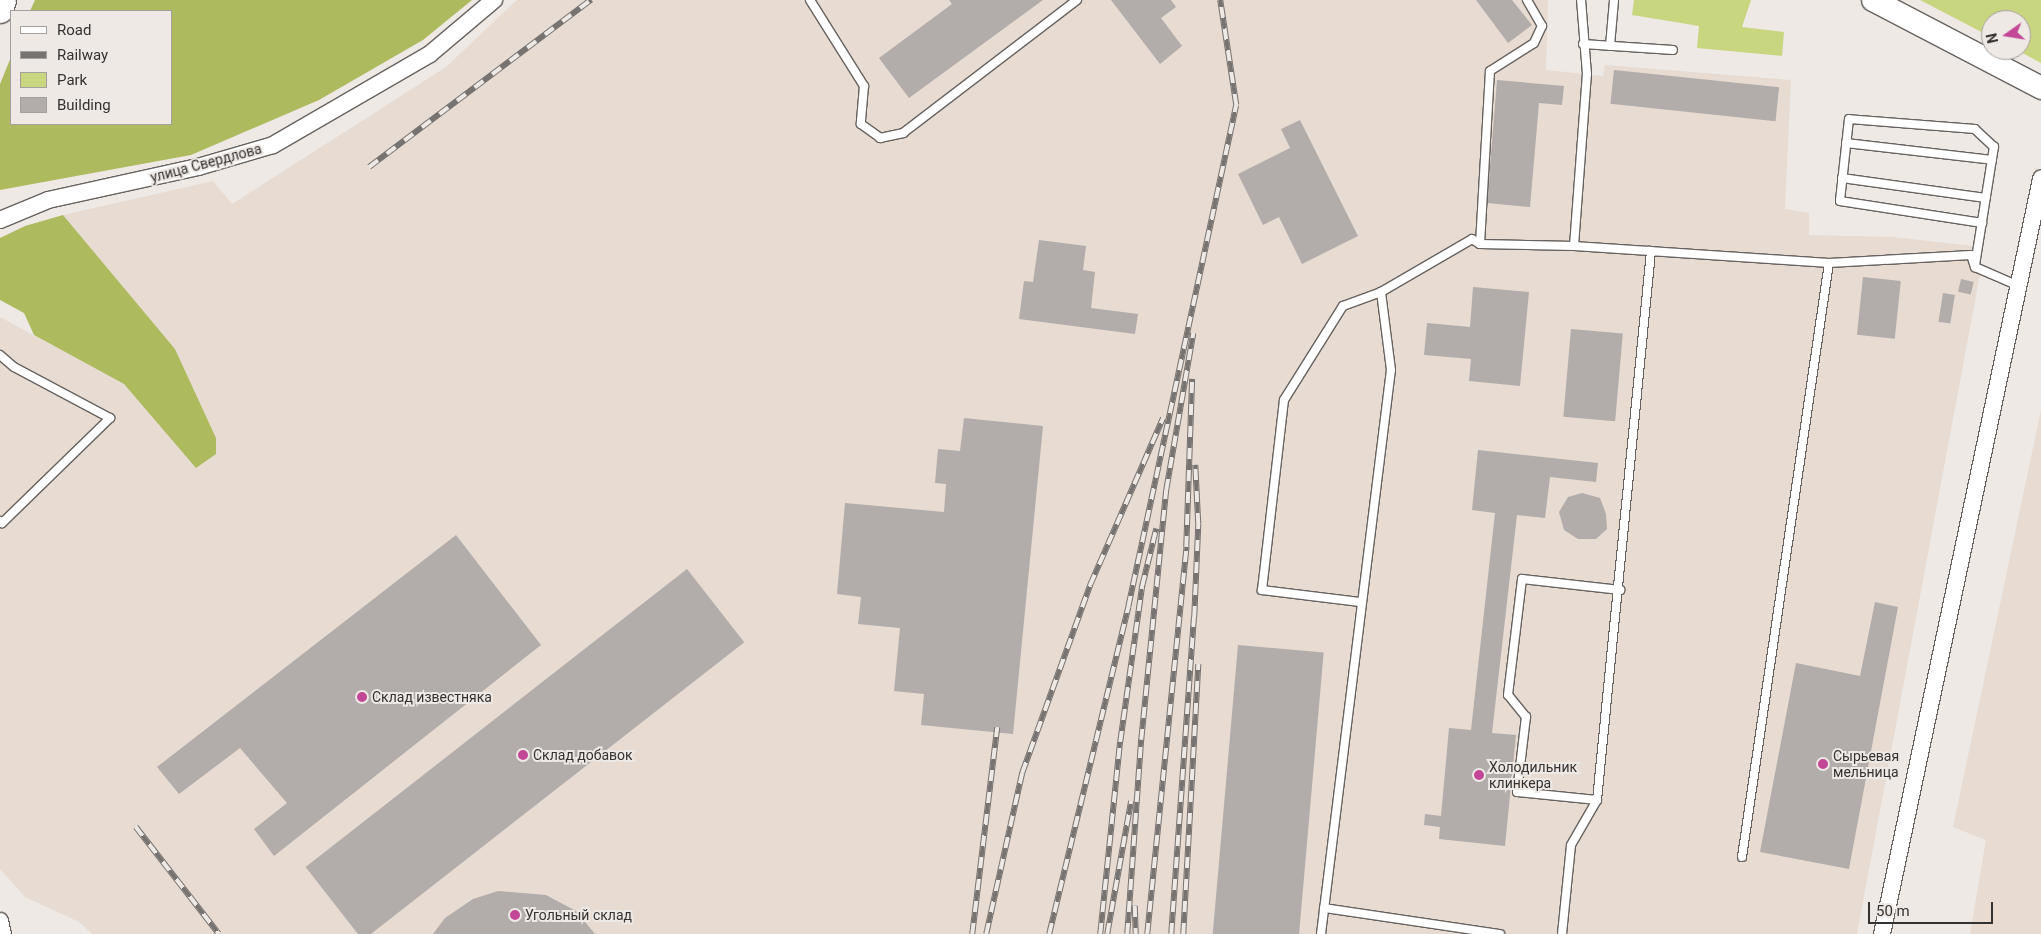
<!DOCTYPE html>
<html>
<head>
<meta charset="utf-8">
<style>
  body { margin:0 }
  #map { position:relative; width:2041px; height:934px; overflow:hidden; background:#eee9e5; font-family:Roboto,sans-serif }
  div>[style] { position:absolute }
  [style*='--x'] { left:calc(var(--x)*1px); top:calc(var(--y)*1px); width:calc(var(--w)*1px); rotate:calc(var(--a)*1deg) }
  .built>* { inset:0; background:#e7dbd2 }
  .green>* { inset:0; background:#c9d680 }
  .forest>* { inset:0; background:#aeba5e }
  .building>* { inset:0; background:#b2acaa; transform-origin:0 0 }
  .roads { filter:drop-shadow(1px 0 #67625f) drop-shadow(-1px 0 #67625f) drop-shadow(0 1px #67625f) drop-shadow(0 -1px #67625f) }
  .lane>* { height:8px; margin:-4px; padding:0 4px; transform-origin:4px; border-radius:4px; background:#fff }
  .street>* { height:16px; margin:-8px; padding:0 8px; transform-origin:8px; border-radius:8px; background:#fff }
  .secondary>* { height:22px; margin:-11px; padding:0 11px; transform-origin:11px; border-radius:11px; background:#fff }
  .primary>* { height:26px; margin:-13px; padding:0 13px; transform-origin:13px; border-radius:13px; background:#fff }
  .rail>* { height:5.5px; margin-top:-2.75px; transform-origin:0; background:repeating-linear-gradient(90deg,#eee9e5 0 11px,#777371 0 22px); box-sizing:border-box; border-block:1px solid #777371 }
  .dots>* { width:14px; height:14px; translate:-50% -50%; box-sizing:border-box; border:2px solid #eee9e5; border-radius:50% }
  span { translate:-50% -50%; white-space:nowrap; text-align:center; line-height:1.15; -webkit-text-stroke:4px #eee9e5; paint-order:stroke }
  .street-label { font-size:14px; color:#343231 }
  .poi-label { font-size:14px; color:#343231 }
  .left { translate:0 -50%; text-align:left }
  .legend { position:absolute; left:10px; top:10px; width:162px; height:115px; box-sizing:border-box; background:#eee9e5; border:1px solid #a4a09d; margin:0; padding:6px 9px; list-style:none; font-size:15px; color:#343231 }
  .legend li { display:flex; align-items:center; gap:10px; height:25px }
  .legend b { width:25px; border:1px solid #a4a09d }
  .north { position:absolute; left:1981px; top:10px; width:50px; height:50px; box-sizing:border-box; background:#eee9e5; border:1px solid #a4a09d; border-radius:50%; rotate:257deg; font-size:14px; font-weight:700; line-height:20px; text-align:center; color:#343231 }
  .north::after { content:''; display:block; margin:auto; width:18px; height:22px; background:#c34797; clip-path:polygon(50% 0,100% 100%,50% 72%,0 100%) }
  .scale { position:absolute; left:1868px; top:902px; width:125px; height:22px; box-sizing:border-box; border:2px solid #343231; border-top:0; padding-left:6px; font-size:15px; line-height:18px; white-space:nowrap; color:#343231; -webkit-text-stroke:4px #eee9e5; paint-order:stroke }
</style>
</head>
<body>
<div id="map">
  <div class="built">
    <div style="clip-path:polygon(517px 0,1548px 0,1546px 70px,1603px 76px,1605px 65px,1791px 80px,1785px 209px,1809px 213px,1809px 235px,1893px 237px,1972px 246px,1968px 265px,1981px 269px,1857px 934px,93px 934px,79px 922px,25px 897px,0 869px,0 317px,124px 384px,196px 467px,216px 438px,175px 349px,63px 215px,213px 181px,232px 204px,446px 67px)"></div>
    <div style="clip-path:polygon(2041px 410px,2041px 934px,1970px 934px,1986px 840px,1953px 827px)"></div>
  </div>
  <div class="green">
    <div style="clip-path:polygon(1634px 0,1751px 0,1742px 27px,1784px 32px,1782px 56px,1697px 48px,1699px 26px,1632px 15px)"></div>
    <div style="clip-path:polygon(1920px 0,2041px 0,2041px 63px,2017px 50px,2021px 50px,2021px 20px,1991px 20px,1991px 37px)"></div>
  </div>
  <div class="forest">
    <div style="clip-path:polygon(35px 0,472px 0,423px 40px,319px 100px,191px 155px,0 190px,0 84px,11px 57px,11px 124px,171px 124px,171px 11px,30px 11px)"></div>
    <div style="clip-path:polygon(63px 215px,175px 349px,216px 438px,216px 454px,196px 468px,124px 384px,34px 335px,24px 313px,0 300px,0 238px,25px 226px)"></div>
  </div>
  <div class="building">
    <div style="clip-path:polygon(949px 0,1043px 0,909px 98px,879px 58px,952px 4px)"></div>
    <div style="clip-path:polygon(1111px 0,1171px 0,1176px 7px,1161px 18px,1182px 46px,1160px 64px)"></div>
    <div style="clip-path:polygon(1476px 0,1512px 0,1532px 25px,1508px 43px)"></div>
    <div style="left:1614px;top:70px;width:166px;height:34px;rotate:6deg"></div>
    <div style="clip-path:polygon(1497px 80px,1564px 86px,1562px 105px,1539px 103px,1530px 207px,1487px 203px)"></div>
    <div style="clip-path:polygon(1300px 120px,1358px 236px,1302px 264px,1279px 217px,1263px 225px,1238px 174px,1290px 148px,1281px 129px)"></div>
    <div style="clip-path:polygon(1039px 240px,1086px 246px,1083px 270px,1095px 272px,1091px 308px,1138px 314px,1135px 334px,1019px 319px,1024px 281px,1033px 282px)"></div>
    <div style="left:1863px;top:277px;width:38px;height:58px;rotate:6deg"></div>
    <div style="left:1961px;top:279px;width:13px;height:13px;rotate:13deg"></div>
    <div style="clip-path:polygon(1473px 287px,1529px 292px,1520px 386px,1469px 381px,1471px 359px,1424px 355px,1427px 323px,1470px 327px)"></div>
    <div style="left:1943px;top:293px;width:12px;height:29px;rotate:9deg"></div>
    <div style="left:1571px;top:329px;width:52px;height:88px;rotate:5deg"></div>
    <div style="clip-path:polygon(964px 418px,1043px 426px,1013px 734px,921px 725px,924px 694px,894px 691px,900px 628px,858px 624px,861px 597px,837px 594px,845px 503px,944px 512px,946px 484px,935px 483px,938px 449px,960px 451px)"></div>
    <div style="clip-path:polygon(1478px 450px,1598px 463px,1596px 482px,1550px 477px,1545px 518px,1517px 515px,1492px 733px,1516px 735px,1505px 846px,1439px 839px,1440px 827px,1424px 825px,1425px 814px,1441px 816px,1449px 728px,1471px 730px,1495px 513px,1472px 510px)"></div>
    <div style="clip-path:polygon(1582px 493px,1600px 498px,1606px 514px,1607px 529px,1596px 539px,1578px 539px,1564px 530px,1559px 512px,1568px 497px)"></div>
    <div style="clip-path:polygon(456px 535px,541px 645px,274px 856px,254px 829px,287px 803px,240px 748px,179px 794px,157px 767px)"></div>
    <div style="left:687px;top:569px;width:93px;height:484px;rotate:52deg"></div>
    <div style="clip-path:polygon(1875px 602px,1898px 607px,1849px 869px,1760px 852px,1796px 663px,1860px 676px)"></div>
    <div style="left:1238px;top:645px;width:86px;height:290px;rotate:5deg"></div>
    <div style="clip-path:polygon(498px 891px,546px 895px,576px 911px,595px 934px,433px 934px,445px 918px,473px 899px)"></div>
  </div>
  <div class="roads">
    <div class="lane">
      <div style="--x:810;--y:0;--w:102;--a:57.9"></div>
      <div style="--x:864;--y:86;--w:38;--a:95"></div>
      <div style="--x:861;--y:124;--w:24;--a:36"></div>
      <div style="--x:880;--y:138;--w:24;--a:-12"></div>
      <div style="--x:903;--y:133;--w:219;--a:-37.4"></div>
      <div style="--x:1583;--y:44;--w:90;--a:3.8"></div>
      <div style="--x:1610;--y:46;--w:46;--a:-85"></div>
      <div style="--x:1846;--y:143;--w:147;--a:6.6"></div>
      <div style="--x:1842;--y:178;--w:145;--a:7.9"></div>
      <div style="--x:1480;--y:244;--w:173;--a:-86.7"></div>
      <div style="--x:1490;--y:71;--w:52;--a:-32.5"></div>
      <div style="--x:1534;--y:43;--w:19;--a:-65"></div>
      <div style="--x:1542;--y:26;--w:30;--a:-120"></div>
      <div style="--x:1574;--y:246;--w:172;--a:-85.7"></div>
      <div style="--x:1587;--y:74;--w:74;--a:-94.6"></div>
      <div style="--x:1975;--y:265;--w:120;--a:-80.9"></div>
      <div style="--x:1994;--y:147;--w:26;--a:-137"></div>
      <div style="--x:1975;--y:129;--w:126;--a:-175.5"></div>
      <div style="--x:1849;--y:119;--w:82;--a:96.3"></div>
      <div style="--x:1840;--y:201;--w:144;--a:8.8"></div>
      <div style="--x:0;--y:355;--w:18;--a:41"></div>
      <div style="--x:14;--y:367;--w:109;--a:28"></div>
      <div style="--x:110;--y:418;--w:151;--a:135.8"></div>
      <div style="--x:2;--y:523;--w:3;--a:-135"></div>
      <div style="--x:1360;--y:602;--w:99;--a:-173"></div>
      <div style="--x:1262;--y:590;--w:191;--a:-83.4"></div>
      <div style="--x:1284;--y:400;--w:111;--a:-57.9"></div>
      <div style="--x:1343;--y:306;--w:40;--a:-20.2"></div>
      <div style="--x:1597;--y:800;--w:80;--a:-174.3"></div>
      <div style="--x:1517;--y:792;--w:76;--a:-83.2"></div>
      <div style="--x:1526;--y:717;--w:28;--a:-129"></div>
      <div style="--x:1508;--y:695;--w:117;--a:-83.1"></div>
      <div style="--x:1522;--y:579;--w:99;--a:6.4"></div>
      <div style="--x:1742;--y:857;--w:600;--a:-81.67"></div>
      <div style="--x:1324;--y:908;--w:178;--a:8.4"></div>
      <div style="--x:1321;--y:934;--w:568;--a:-82.93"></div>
      <div style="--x:1391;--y:370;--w:79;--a:-97.3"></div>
      <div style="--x:1381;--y:292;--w:105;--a:-30.2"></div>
      <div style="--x:1472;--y:239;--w:9;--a:32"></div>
      <div style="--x:1480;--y:244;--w:94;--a:1.2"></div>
      <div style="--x:1574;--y:246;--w:256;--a:3.8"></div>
      <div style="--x:1829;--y:263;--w:142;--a:-3.2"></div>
      <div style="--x:1971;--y:255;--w:13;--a:72"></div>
      <div style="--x:1975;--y:267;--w:48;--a:23.4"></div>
      <div style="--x:1562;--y:934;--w:89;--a:-84.2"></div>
      <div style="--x:1571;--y:845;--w:52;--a:-60"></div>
      <div style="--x:1597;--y:800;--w:552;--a:-84.38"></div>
    </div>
    <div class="street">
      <div style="--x:0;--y:220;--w:52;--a:-22.6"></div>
      <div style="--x:48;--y:200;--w:154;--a:-12.4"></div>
      <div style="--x:198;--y:167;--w:78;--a:-16.3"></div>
      <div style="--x:273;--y:145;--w:181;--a:-30.1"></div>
      <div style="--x:430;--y:54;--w:84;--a:-40.2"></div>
      <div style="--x:0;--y:921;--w:13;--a:77"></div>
      <div style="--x:1882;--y:934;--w:772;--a:-78.11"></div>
    </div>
    <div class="secondary">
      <div style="--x:1873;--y:0;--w:190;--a:27.6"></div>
    </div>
    <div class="primary">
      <div style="--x:0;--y:10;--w:10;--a:-73"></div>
    </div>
  </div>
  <div class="rail">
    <div style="--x:369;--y:167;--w:278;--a:-37"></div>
    <div style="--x:136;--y:827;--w:135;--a:52.2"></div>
    <div style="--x:1135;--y:906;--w:28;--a:88"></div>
    <div style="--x:972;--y:934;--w:208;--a:-83.1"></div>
    <div style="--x:986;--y:934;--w:165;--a:-77.4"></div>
    <div style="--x:1022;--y:773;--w:200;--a:-70.1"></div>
    <div style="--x:1090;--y:585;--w:182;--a:-66.4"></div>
    <div style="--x:1049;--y:934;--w:336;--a:-76.4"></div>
    <div style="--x:1128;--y:607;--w:513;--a:-77.86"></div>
    <div style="--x:1236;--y:105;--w:106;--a:-98.7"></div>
    <div style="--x:1100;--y:934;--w:193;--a:-84.1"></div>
    <div style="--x:1120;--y:742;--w:158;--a:-82"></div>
    <div style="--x:1142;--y:586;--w:59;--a:-76.2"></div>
    <div style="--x:1107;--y:934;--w:135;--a:-79.8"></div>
    <div style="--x:1127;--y:934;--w:195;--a:-85.9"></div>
    <div style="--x:1141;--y:740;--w:251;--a:-84.3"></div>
    <div style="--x:1166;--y:490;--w:159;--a:-80.2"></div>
    <div style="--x:1147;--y:934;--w:389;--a:-84.2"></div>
    <div style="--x:1186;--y:547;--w:168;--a:-88"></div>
    <div style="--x:1171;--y:934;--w:318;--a:-85.9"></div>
    <div style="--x:1194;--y:617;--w:93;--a:-87.5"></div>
    <div style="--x:1198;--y:524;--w:59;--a:-92.9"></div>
    <div style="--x:1183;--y:934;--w:270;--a:-86.8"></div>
  </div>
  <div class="dots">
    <div style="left:362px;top:697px;background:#c34797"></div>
    <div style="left:523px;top:755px;background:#c34797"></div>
    <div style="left:1823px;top:764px;background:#c34797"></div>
    <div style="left:1479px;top:775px;background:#c34797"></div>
    <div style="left:515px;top:915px;background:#c34797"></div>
  </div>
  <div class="street-label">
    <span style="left:206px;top:163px;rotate:-15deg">улица Свердлова</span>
  </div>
  <div class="poi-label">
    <span class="left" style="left:372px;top:697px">Склад известняка</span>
    <span class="left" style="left:533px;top:755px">Склад добавок</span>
    <span class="left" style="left:1833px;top:764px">Сырьевая<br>мельница</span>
    <span class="left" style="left:1489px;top:775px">Холодильник<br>клинкера</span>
    <span class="left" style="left:525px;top:915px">Угольный склад</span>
  </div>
  <ul class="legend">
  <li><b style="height:6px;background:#fff"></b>Road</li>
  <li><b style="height:6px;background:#777371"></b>Railway</li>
  <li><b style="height:14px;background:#c9d680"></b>Park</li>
  <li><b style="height:14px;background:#b2acaa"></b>Building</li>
  </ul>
  <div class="north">N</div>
  <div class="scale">50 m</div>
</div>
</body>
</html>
